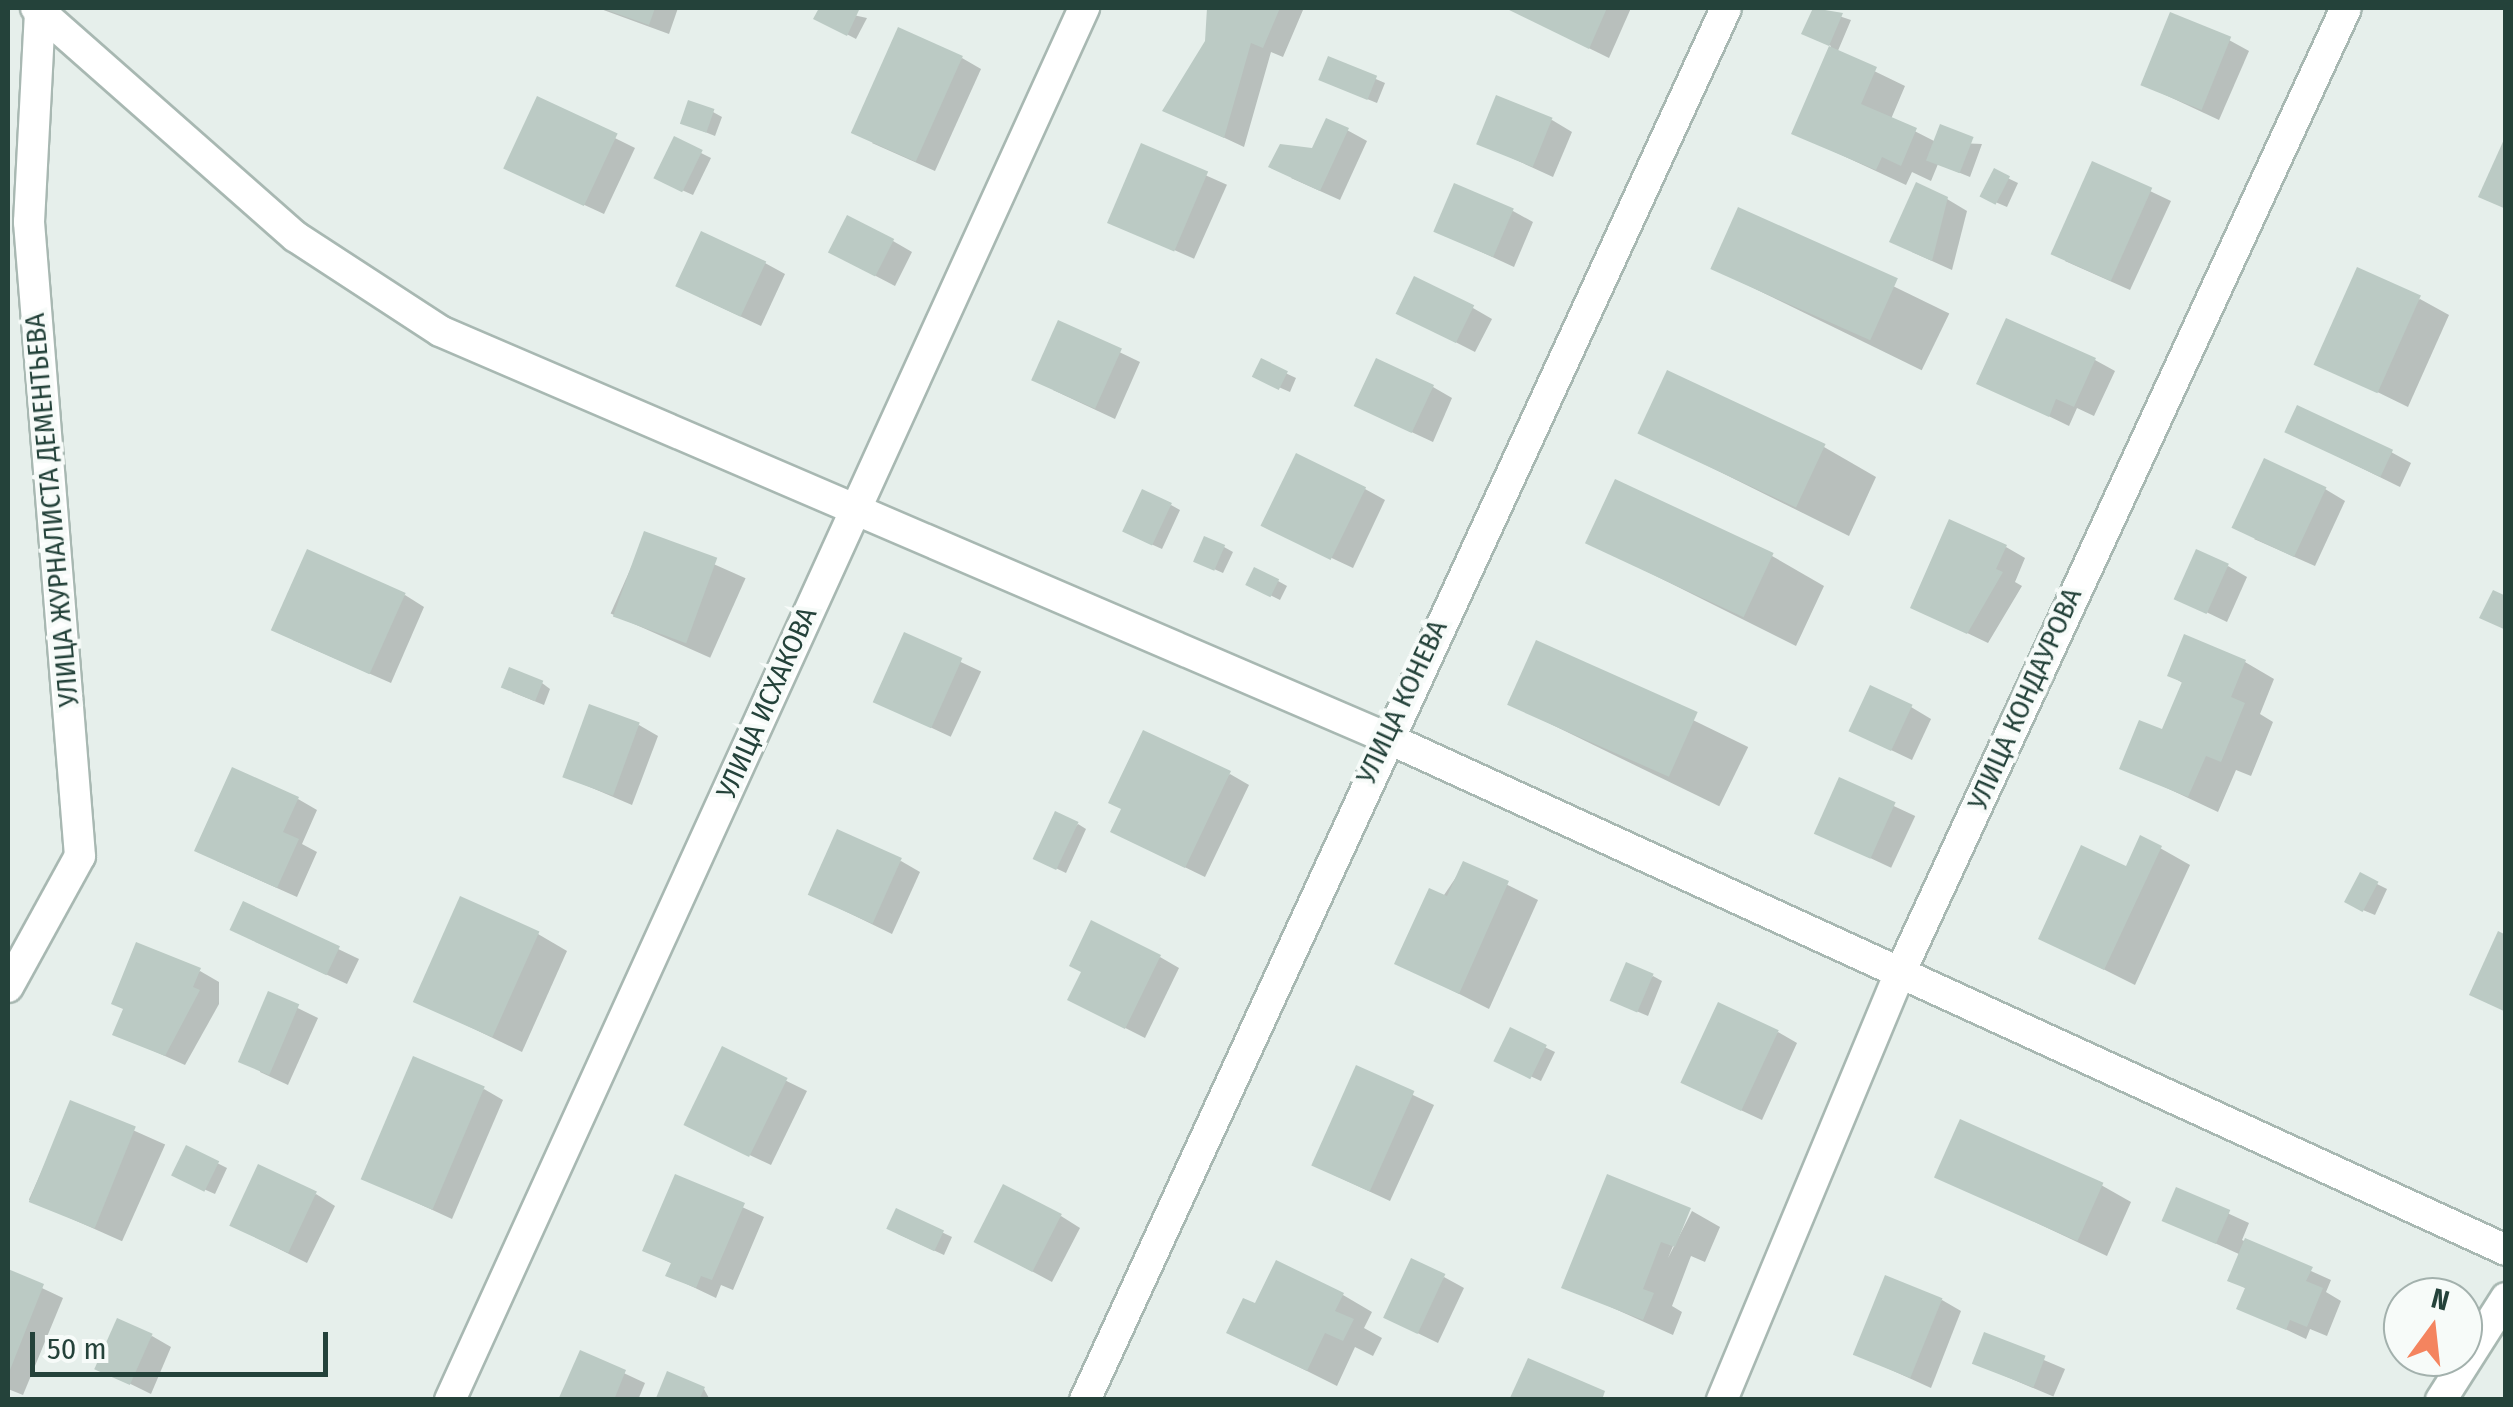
<!DOCTYPE html>
<html>
<head>
<meta charset="utf-8">
<style>
  body { margin:0 }
  #map { position:relative; width:2513px; height:1407px; overflow:hidden; background:#e6efeb; font-family:"Fira Sans Condensed",sans-serif }
  div>[style] { position:absolute }
  [style*='--x'] { left:calc(var(--x)*1px); top:calc(var(--y)*1px); width:calc(var(--w)*1px); rotate:calc(var(--a)*1deg) }
  .shadow>* { inset:0; background:#0003; transform-origin:0 0 }
  .building>* { inset:0; background:#bbcac4; transform-origin:0 0 }
  .roads { filter:drop-shadow(2px 0 #a8b8b2) drop-shadow(-2px 0 #a8b8b2) drop-shadow(0 2px #a8b8b2) drop-shadow(0 -2px #a8b8b2) }
  .street>* { height:30px; margin:-15px; padding:0 15px; transform-origin:15px; border-radius:15px; background:#fff }
  span { translate:-50% -50%; white-space:nowrap; text-align:center; line-height:1.15; -webkit-text-stroke:8px #f7fbf9; paint-order:stroke }
  .street-label { font-size:28px; color:#24423a }
  .frame { position:absolute; inset:0; border:10px solid #24423a; pointer-events:none }
  .north { position:absolute; left:2383px; top:1277px; width:100px; height:100px; box-sizing:border-box; background:#f7fbf9; border:2px solid #a3b1ad; border-radius:50%; rotate:15deg; font-size:28px; font-weight:700; line-height:40px; text-align:center; color:#24423a }
  .north::after { content:''; display:block; margin:auto; width:35px; height:45px; background:#f4845f; clip-path:polygon(50% 0,100% 100%,50% 72%,0 100%) }
  .scale { position:absolute; left:30px; top:1332px; width:298px; height:45px; box-sizing:border-box; border:5px solid #24423a; border-top:0; padding-left:12px; font-size:30px; line-height:35px; white-space:nowrap; color:#24423a; -webkit-text-stroke:8px #f7fbf9; paint-order:stroke }
</style>
</head>
<body>
<div id="map">
  <div class="shadow">
    <div style="clip-path:polygon(598px 8px,678px 8px,669px 34px)"></div>
    <div style="clip-path:polygon(821px 8px,867px 18px,856px 39px,816px 18px)"></div>
    <div style="clip-path:polygon(1210px 8px,1303px 10px,1283px 57px,1271px 52px,1244px 147px,1165px 110px,1207px 41px)"></div>
    <div style="clip-path:polygon(1507px 8px,1631px 8px,1609px 58px)"></div>
    <div style="clip-path:polygon(1815px 8px,1851px 20px,1837px 53px,1905px 86px,1891px 119px,1936px 142px,1982px 144px,1970px 177px,1938px 164px,1931px 181px,1912px 172px,1906px 185px,1794px 133px,1831px 46px,1804px 33px)"></div>
    <div style="clip-path:polygon(2229px 40px,2249px 51px,2219px 120px,2142px 84px)"></div>
    <div style="clip-path:polygon(962px 58px,981px 69px,935px 171px,872px 143px)"></div>
    <div style="clip-path:polygon(1330px 59px,1385px 83px,1377px 103px,1330px 84px)"></div>
    <div style="clip-path:polygon(538px 100px,635px 148px,604px 214px,526px 178px)"></div>
    <div style="clip-path:polygon(713px 112px,722px 117px,715px 136px,683px 123px)"></div>
    <div style="clip-path:polygon(1552px 120px,1572px 132px,1553px 177px,1479px 143px)"></div>
    <div style="clip-path:polygon(1347px 130px,1367px 141px,1340px 200px,1291px 178px)"></div>
    <div style="clip-path:polygon(675px 140px,711px 158px,693px 195px,666px 183px)"></div>
    <div style="left:1142px;top:147px;width:93px;height:81px;rotate:24deg"></div>
    <div style="clip-path:polygon(2093px 164px,2171px 201px,2130px 290px,2065px 261px)"></div>
    <div style="clip-path:polygon(1995px 172px,2018px 183px,2007px 207px,1993px 201px)"></div>
    <div style="clip-path:polygon(1947px 199px,1967px 211px,1952px 270px,1912px 252px)"></div>
    <div style="clip-path:polygon(1513px 211px,1533px 222px,1514px 267px,1436px 231px)"></div>
    <div style="left:1739px;top:211px;width:234px;height:63px;rotate:26deg"></div>
    <div style="clip-path:polygon(893px 241px,912px 252px,895px 286px,851px 263px)"></div>
    <div style="clip-path:polygon(765px 263px,785px 274px,761px 326px,699px 297px)"></div>
    <div style="clip-path:polygon(2420px 299px,2449px 315px,2408px 407px,2316px 362px)"></div>
    <div style="clip-path:polygon(1473px 308px,1492px 319px,1475px 352px,1418px 323px)"></div>
    <div style="clip-path:polygon(1059px 323px,1140px 362px,1115px 419px,1053px 390px)"></div>
    <div style="clip-path:polygon(2095px 360px,2115px 371px,2094px 416px,2077px 408px,2069px 426px,1980px 383px)"></div>
    <div style="clip-path:polygon(1262px 362px,1296px 378px,1290px 392px,1265px 381px)"></div>
    <div style="clip-path:polygon(1433px 387px,1452px 398px,1433px 442px,1377px 416px)"></div>
    <div style="clip-path:polygon(1640px 432px,1824px 447px,1876px 477px,1849px 536px)"></div>
    <div style="clip-path:polygon(2288px 432px,2391px 452px,2411px 463px,2400px 487px)"></div>
    <div style="clip-path:polygon(1365px 489px,1385px 500px,1353px 568px,1285px 536px)"></div>
    <div style="clip-path:polygon(2325px 489px,2345px 501px,2315px 566px,2254px 539px)"></div>
    <div style="clip-path:polygon(1171px 505px,1180px 510px,1162px 549px,1133px 536px)"></div>
    <div style="left:646px;top:534px;width:109px;height:87px;rotate:24deg"></div>
    <div style="clip-path:polygon(1588px 542px,1772px 556px,1824px 586px,1796px 646px)"></div>
    <div style="clip-path:polygon(1224px 547px,1233px 552px,1223px 573px,1205px 565px)"></div>
    <div style="clip-path:polygon(2006px 547px,2025px 558px,2015px 582px,2022px 586px,1988px 643px,1913px 607px)"></div>
    <div style="clip-path:polygon(2228px 566px,2247px 577px,2227px 622px,2177px 598px)"></div>
    <div style="clip-path:polygon(1278px 581px,1287px 586px,1280px 600px,1258px 589px)"></div>
    <div style="clip-path:polygon(405px 595px,424px 607px,391px 683px,293px 640px)"></div>
    <div style="left:905px;top:636px;width:84px;height:72px;rotate:25deg"></div>
    <div style="left:1537px;top:644px;width:235px;height:66px;rotate:26deg"></div>
    <div style="clip-path:polygon(2245px 662px,2274px 679px,2260px 714px,2273px 722px,2251px 776px,2236px 770px,2218px 812px,2122px 767px,2164px 733px,2184px 684px,2170px 675px)"></div>
    <div style="clip-path:polygon(542px 683px,550px 689px,544px 705px,512px 692px)"></div>
    <div style="clip-path:polygon(1911px 707px,1931px 719px,1912px 760px,1872px 741px)"></div>
    <div style="clip-path:polygon(639px 725px,658px 736px,632px 805px,564px 776px)"></div>
    <div style="clip-path:polygon(1230px 774px,1249px 785px,1205px 877px,1133px 842px)"></div>
    <div style="left:1840px;top:781px;width:83px;height:57px;rotate:25deg"></div>
    <div style="clip-path:polygon(298px 799px,317px 810px,302px 844px,317px 852px,297px 897px,217px 861px)"></div>
    <div style="clip-path:polygon(1078px 824px,1086px 829px,1066px 873px,1045px 863px)"></div>
    <div style="clip-path:polygon(2160px 848px,2190px 865px,2135px 985px,2041px 938px)"></div>
    <div style="clip-path:polygon(901px 861px,920px 872px,892px 934px,810px 894px)"></div>
    <div style="clip-path:polygon(1465px 864px,1538px 900px,1489px 1009px,1398px 963px)"></div>
    <div style="clip-path:polygon(2361px 876px,2387px 889px,2375px 915px,2358px 908px)"></div>
    <div style="clip-path:polygon(244px 904px,359px 959px,347px 984px,252px 940px)"></div>
    <div style="clip-path:polygon(538px 934px,567px 951px,522px 1052px,416px 1001px)"></div>
    <div style="clip-path:polygon(1160px 957px,1179px 968px,1145px 1038px,1090px 1010px)"></div>
    <div style="clip-path:polygon(200px 971px,219px 982px,219px 1004px,185px 1065px,116px 1034px)"></div>
    <div style="clip-path:polygon(1653px 976px,1662px 981px,1648px 1016px,1622px 1005px)"></div>
    <div style="clip-path:polygon(269px 994px,318px 1018px,288px 1085px,260px 1072px)"></div>
    <div style="clip-path:polygon(1511px 1031px,1555px 1052px,1541px 1081px,1506px 1065px)"></div>
    <div style="clip-path:polygon(1778px 1032px,1797px 1043px,1762px 1120px,1704px 1093px)"></div>
    <div style="clip-path:polygon(723px 1050px,807px 1091px,771px 1165px,707px 1135px)"></div>
    <div style="clip-path:polygon(1358px 1069px,1434px 1105px,1390px 1201px,1334px 1175px)"></div>
    <div style="clip-path:polygon(484px 1089px,503px 1100px,452px 1219px,363px 1178px)"></div>
    <div style="left:72px;top:1103px;width:102px;height:106px;rotate:24deg"></div>
    <div style="clip-path:polygon(187px 1148px,227px 1168px,215px 1194px,183px 1180px)"></div>
    <div style="clip-path:polygon(1937px 1176px,2101px 1185px,2131px 1202px,2107px 1256px)"></div>
    <div style="clip-path:polygon(676px 1177px,764px 1217px,733px 1290px,721px 1285px,716px 1298px,668px 1275px,673px 1264px,645px 1250px)"></div>
    <div style="clip-path:polygon(2177px 1190px,2249px 1223px,2242px 1240px,2331px 1280px,2326px 1292px,2341px 1301px,2327px 1336px,2310px 1329px,2306px 1339px,2240px 1308px,2247px 1289px,2230px 1280px,2241px 1255px,2164px 1220px)"></div>
    <div style="clip-path:polygon(316px 1194px,335px 1206px,307px 1263px,251px 1235px)"></div>
    <div style="clip-path:polygon(1688px 1210px,1668px 1258px,1692px 1211px,1720px 1227px,1705px 1262px,1691px 1256px,1672px 1306px,1682px 1312px,1673px 1335px,1564px 1286px)"></div>
    <div style="clip-path:polygon(897px 1211px,952px 1237px,944px 1255px,898px 1234px)"></div>
    <div style="clip-path:polygon(1061px 1216px,1080px 1228px,1052px 1282px,996px 1252px)"></div>
    <div style="clip-path:polygon(8px 1272px,63px 1298px,23px 1395px,8px 1389px)"></div>
    <div style="clip-path:polygon(1444px 1277px,1464px 1288px,1438px 1343px,1405px 1327px)"></div>
    <div style="clip-path:polygon(1343px 1295px,1372px 1312px,1364px 1328px,1382px 1338px,1373px 1356px,1355px 1347px,1337px 1386px,1229px 1332px,1256px 1306px)"></div>
    <div style="clip-path:polygon(1942px 1300px,1961px 1311px,1931px 1388px,1856px 1354px)"></div>
    <div style="left:1985px;top:1335px;width:87px;height:30px;rotate:23deg"></div>
    <div style="clip-path:polygon(152px 1336px,171px 1347px,151px 1394px,98px 1368px)"></div>
    <div style="clip-path:polygon(581px 1353px,645px 1383px,638px 1400px,561px 1400px)"></div>
    <div style="clip-path:polygon(704px 1389px,710px 1400px,659px 1397px)"></div>
  </div>
  <div class="building">
    <div style="clip-path:polygon(601px 8px,655px 8px,649px 25px)"></div>
    <div style="clip-path:polygon(819px 8px,853px 8px,859px 10px,847px 36px,813px 19px)"></div>
    <div style="clip-path:polygon(1207px 8px,1280px 8px,1263px 48px,1251px 43px,1224px 138px,1162px 111px,1205px 41px)"></div>
    <div style="clip-path:polygon(1505px 8px,1607px 8px,1589px 49px)"></div>
    <div style="clip-path:polygon(1813px 8px,1843px 13px,1829px 46px,1801px 34px)"></div>
    <div style="left:2170px;top:12px;width:66px;height:79px;rotate:22deg"></div>
    <div style="left:898px;top:27px;width:71px;height:116px;rotate:24deg"></div>
    <div style="clip-path:polygon(1829px 46px,1877px 67px,1861px 104px,1917px 128px,1901px 166px,1882px 157px,1876px 170px,1791px 134px)"></div>
    <div style="left:1328px;top:56px;width:53px;height:26px;rotate:22deg"></div>
    <div style="left:1496px;top:95px;width:61px;height:53px;rotate:22deg"></div>
    <div style="left:537px;top:96px;width:89px;height:80px;rotate:25deg"></div>
    <div style="left:688px;top:100px;width:28px;height:25px;rotate:19deg"></div>
    <div style="clip-path:polygon(1326px 118px,1349px 128px,1320px 191px,1268px 167px,1280px 144px,1312px 148px)"></div>
    <div style="left:1940px;top:124px;width:36px;height:39px;rotate:21deg"></div>
    <div style="clip-path:polygon(2506px 135px,2506px 209px,2478px 197px)"></div>
    <div style="left:674px;top:136px;width:32px;height:47px;rotate:26deg"></div>
    <div style="left:1141px;top:143px;width:73px;height:87px;rotate:23deg"></div>
    <div style="left:2092px;top:161px;width:66px;height:102px;rotate:24deg"></div>
    <div style="left:1994px;top:168px;width:18px;height:32px;rotate:27deg"></div>
    <div style="clip-path:polygon(1916px 182px,1948px 197px,1932px 261px,1889px 242px)"></div>
    <div style="left:1454px;top:183px;width:65px;height:53px;rotate:23deg"></div>
    <div style="left:1738px;top:207px;width:175px;height:68px;rotate:24deg"></div>
    <div style="left:847px;top:215px;width:53px;height:42px;rotate:27deg"></div>
    <div style="left:701px;top:231px;width:72px;height:61px;rotate:25deg"></div>
    <div style="left:2357px;top:267px;width:70px;height:107px;rotate:24deg"></div>
    <div style="left:1414px;top:276px;width:67px;height:42px;rotate:26deg"></div>
    <div style="clip-path:polygon(2006px 318px,2096px 358px,2074px 407px,2056px 399px,2049px 417px,1976px 384px)"></div>
    <div style="left:1058px;top:320px;width:70px;height:66px;rotate:24deg"></div>
    <div style="left:1261px;top:358px;width:30px;height:21px;rotate:26deg"></div>
    <div style="left:1376px;top:358px;width:64px;height:53px;rotate:25deg"></div>
    <div style="left:1667px;top:370px;width:175px;height:70px;rotate:25deg"></div>
    <div style="left:2297px;top:405px;width:106px;height:30px;rotate:25deg"></div>
    <div style="left:1296px;top:453px;width:78px;height:81px;rotate:26deg"></div>
    <div style="left:2264px;top:458px;width:69px;height:77px;rotate:25deg"></div>
    <div style="left:1615px;top:479px;width:175px;height:71px;rotate:25deg"></div>
    <div style="left:1142px;top:489px;width:33px;height:47px;rotate:25deg"></div>
    <div style="clip-path:polygon(1949px 519px,2007px 545px,1996px 569px,2003px 572px,1967px 634px,1910px 608px)"></div>
    <div style="left:644px;top:531px;width:78px;height:91px;rotate:20deg"></div>
    <div style="left:1204px;top:536px;width:23px;height:28px;rotate:23deg"></div>
    <div style="left:307px;top:549px;width:108px;height:89px;rotate:24deg"></div>
    <div style="left:2196px;top:549px;width:36px;height:55px;rotate:24deg"></div>
    <div style="left:1254px;top:567px;width:28px;height:20px;rotate:26deg"></div>
    <div style="clip-path:polygon(2493px 590px,2506px 596px,2506px 630px,2479px 618px)"></div>
    <div style="left:904px;top:632px;width:64px;height:77px;rotate:24deg"></div>
    <div style="clip-path:polygon(2184px 634px,2246px 660px,2231px 697px,2245px 703px,2221px 762px,2206px 756px,2188px 797px,2119px 769px,2139px 720px,2162px 729px,2182px 682px,2167px 676px)"></div>
    <div style="left:1536px;top:640px;width:177px;height:71px;rotate:24deg"></div>
    <div style="left:509px;top:667px;width:37px;height:22px;rotate:22deg"></div>
    <div style="left:1870px;top:685px;width:47px;height:51px;rotate:25deg"></div>
    <div style="left:589px;top:704px;width:54px;height:78px;rotate:20deg"></div>
    <div style="clip-path:polygon(1143px 730px,1231px 771px,1185px 868px,1110px 832px,1121px 809px,1108px 803px)"></div>
    <div style="clip-path:polygon(232px 767px,299px 797px,283px 832px,299px 839px,277px 888px,194px 851px)"></div>
    <div style="left:1839px;top:777px;width:62px;height:62px;rotate:24deg"></div>
    <div style="left:1055px;top:811px;width:26px;height:53px;rotate:25deg"></div>
    <div style="left:837px;top:829px;width:71px;height:72px;rotate:24deg"></div>
    <div style="clip-path:polygon(2140px 835px,2162px 846px,2104px 970px,2038px 939px,2081px 845px,2126px 866px)"></div>
    <div style="clip-path:polygon(1463px 861px,1509px 881px,1459px 994px,1394px 964px,1429px 888px,1447px 896px)"></div>
    <div style="left:2360px;top:872px;width:21px;height:34px;rotate:28deg"></div>
    <div style="left:460px;top:896px;width:87px;height:116px;rotate:24deg"></div>
    <div style="left:243px;top:901px;width:107px;height:32px;rotate:25deg"></div>
    <div style="clip-path:polygon(1091px 920px,1161px 955px,1125px 1029px,1067px 1000px,1081px 972px,1069px 966px)"></div>
    <div style="clip-path:polygon(2498px 931px,2506px 935px,2506px 1012px,2469px 995px)"></div>
    <div style="clip-path:polygon(136px 942px,201px 968px,193px 987px,200px 990px,165px 1056px,112px 1035px,123px 1009px,111px 1004px)"></div>
    <div style="left:1626px;top:962px;width:30px;height:42px;rotate:23deg"></div>
    <div style="left:268px;top:991px;width:34px;height:77px;rotate:23deg"></div>
    <div style="left:1718px;top:1002px;width:67px;height:89px;rotate:25deg"></div>
    <div style="left:1510px;top:1027px;width:41px;height:38px;rotate:26deg"></div>
    <div style="left:722px;top:1046px;width:73px;height:88px;rotate:26deg"></div>
    <div style="left:413px;top:1056px;width:78px;height:134px;rotate:23deg"></div>
    <div style="left:1356px;top:1065px;width:64px;height:110px;rotate:24deg"></div>
    <div style="left:70px;top:1100px;width:71px;height:110px;rotate:22deg"></div>
    <div style="left:1960px;top:1119px;width:157px;height:64px;rotate:24deg"></div>
    <div style="left:186px;top:1145px;width:37px;height:34px;rotate:26deg"></div>
    <div style="left:258px;top:1164px;width:65px;height:68px;rotate:25deg"></div>
    <div style="clip-path:polygon(675px 1174px,745px 1203px,712px 1280px,701px 1276px,696px 1288px,665px 1276px,671px 1263px,642px 1251px)"></div>
    <div style="clip-path:polygon(1607px 1174px,1691px 1208px,1675px 1247px,1661px 1242px,1643px 1289px,1654px 1293px,1643px 1320px,1561px 1288px)"></div>
    <div style="left:1003px;top:1184px;width:66px;height:65px;rotate:27deg"></div>
    <div style="left:2176px;top:1187px;width:59px;height:37px;rotate:23deg"></div>
    <div style="left:896px;top:1208px;width:53px;height:23px;rotate:25deg"></div>
    <div style="clip-path:polygon(2245px 1238px,2313px 1267px,2306px 1281px,2323px 1288px,2307px 1327px,2290px 1320px,2286px 1330px,2236px 1309px,2245px 1288px,2227px 1281px)"></div>
    <div style="left:1411px;top:1258px;width:38px;height:66px;rotate:25deg"></div>
    <div style="clip-path:polygon(1276px 1260px,1344px 1293px,1335px 1311px,1354px 1319px,1343px 1341px,1325px 1333px,1307px 1371px,1226px 1333px,1243px 1298px,1255px 1303px)"></div>
    <div style="clip-path:polygon(8px 1269px,44px 1284px,8px 1375px)"></div>
    <div style="left:1885px;top:1275px;width:62px;height:86px;rotate:22deg"></div>
    <div style="left:117px;top:1318px;width:39px;height:56px;rotate:24deg"></div>
    <div style="left:1984px;top:1332px;width:66px;height:34px;rotate:21deg"></div>
    <div style="clip-path:polygon(580px 1350px,626px 1370px,614px 1400px,558px 1400px)"></div>
    <div style="clip-path:polygon(1528px 1358px,1605px 1391px,1602px 1400px,1509px 1400px)"></div>
    <div style="clip-path:polygon(667px 1371px,705px 1387px,699px 1400px,656px 1398px)"></div>
  </div>
  <div class="roads">
    <div class="street">
      <div style="--x:36;--y:8;--w:346;--a:41.4"></div>
      <div style="--x:296;--y:237;--w:172;--a:33.1"></div>
      <div style="--x:440;--y:331;--w:1029;--a:23.25"></div>
      <div style="--x:1385;--y:737;--w:1233;--a:24.59"></div>
      <div style="--x:8;--y:987;--w:149;--a:-61.2"></div>
      <div style="--x:80;--y:856;--w:636;--a:-94.6"></div>
      <div style="--x:29;--y:222;--w:208;--a:-87"></div>
      <div style="--x:450;--y:1400;--w:1530;--a:-65.51"></div>
      <div style="--x:1085;--y:1400;--w:1532;--a:-65.27"></div>
      <div style="--x:1722;--y:1400;--w:460;--a:-67.4"></div>
      <div style="--x:1899;--y:975;--w:1065;--a:-65.19"></div>
      <div style="--x:2441;--y:1400;--w:121;--a:-57.5"></div>
    </div>
  </div>
  <div class="street-label">
    <span style="left:52px;top:510px;rotate:-95deg">УЛИЦА ЖУРНАЛИСТА ДЕМЕНТЬЕВА</span>
    <span style="left:2025px;top:699px;rotate:-66deg">УЛИЦА КОНДАУРОВА</span>
    <span style="left:1402px;top:702px;rotate:-65deg">УЛИЦА КОНЕВА</span>
    <span style="left:767px;top:703px;rotate:-66deg">УЛИЦА ИСХАКОВА</span>
  </div>
  <div class="frame"></div>
  <div class="north">N</div>
  <div class="scale">50 m</div>
</div>
</body>
</html>
